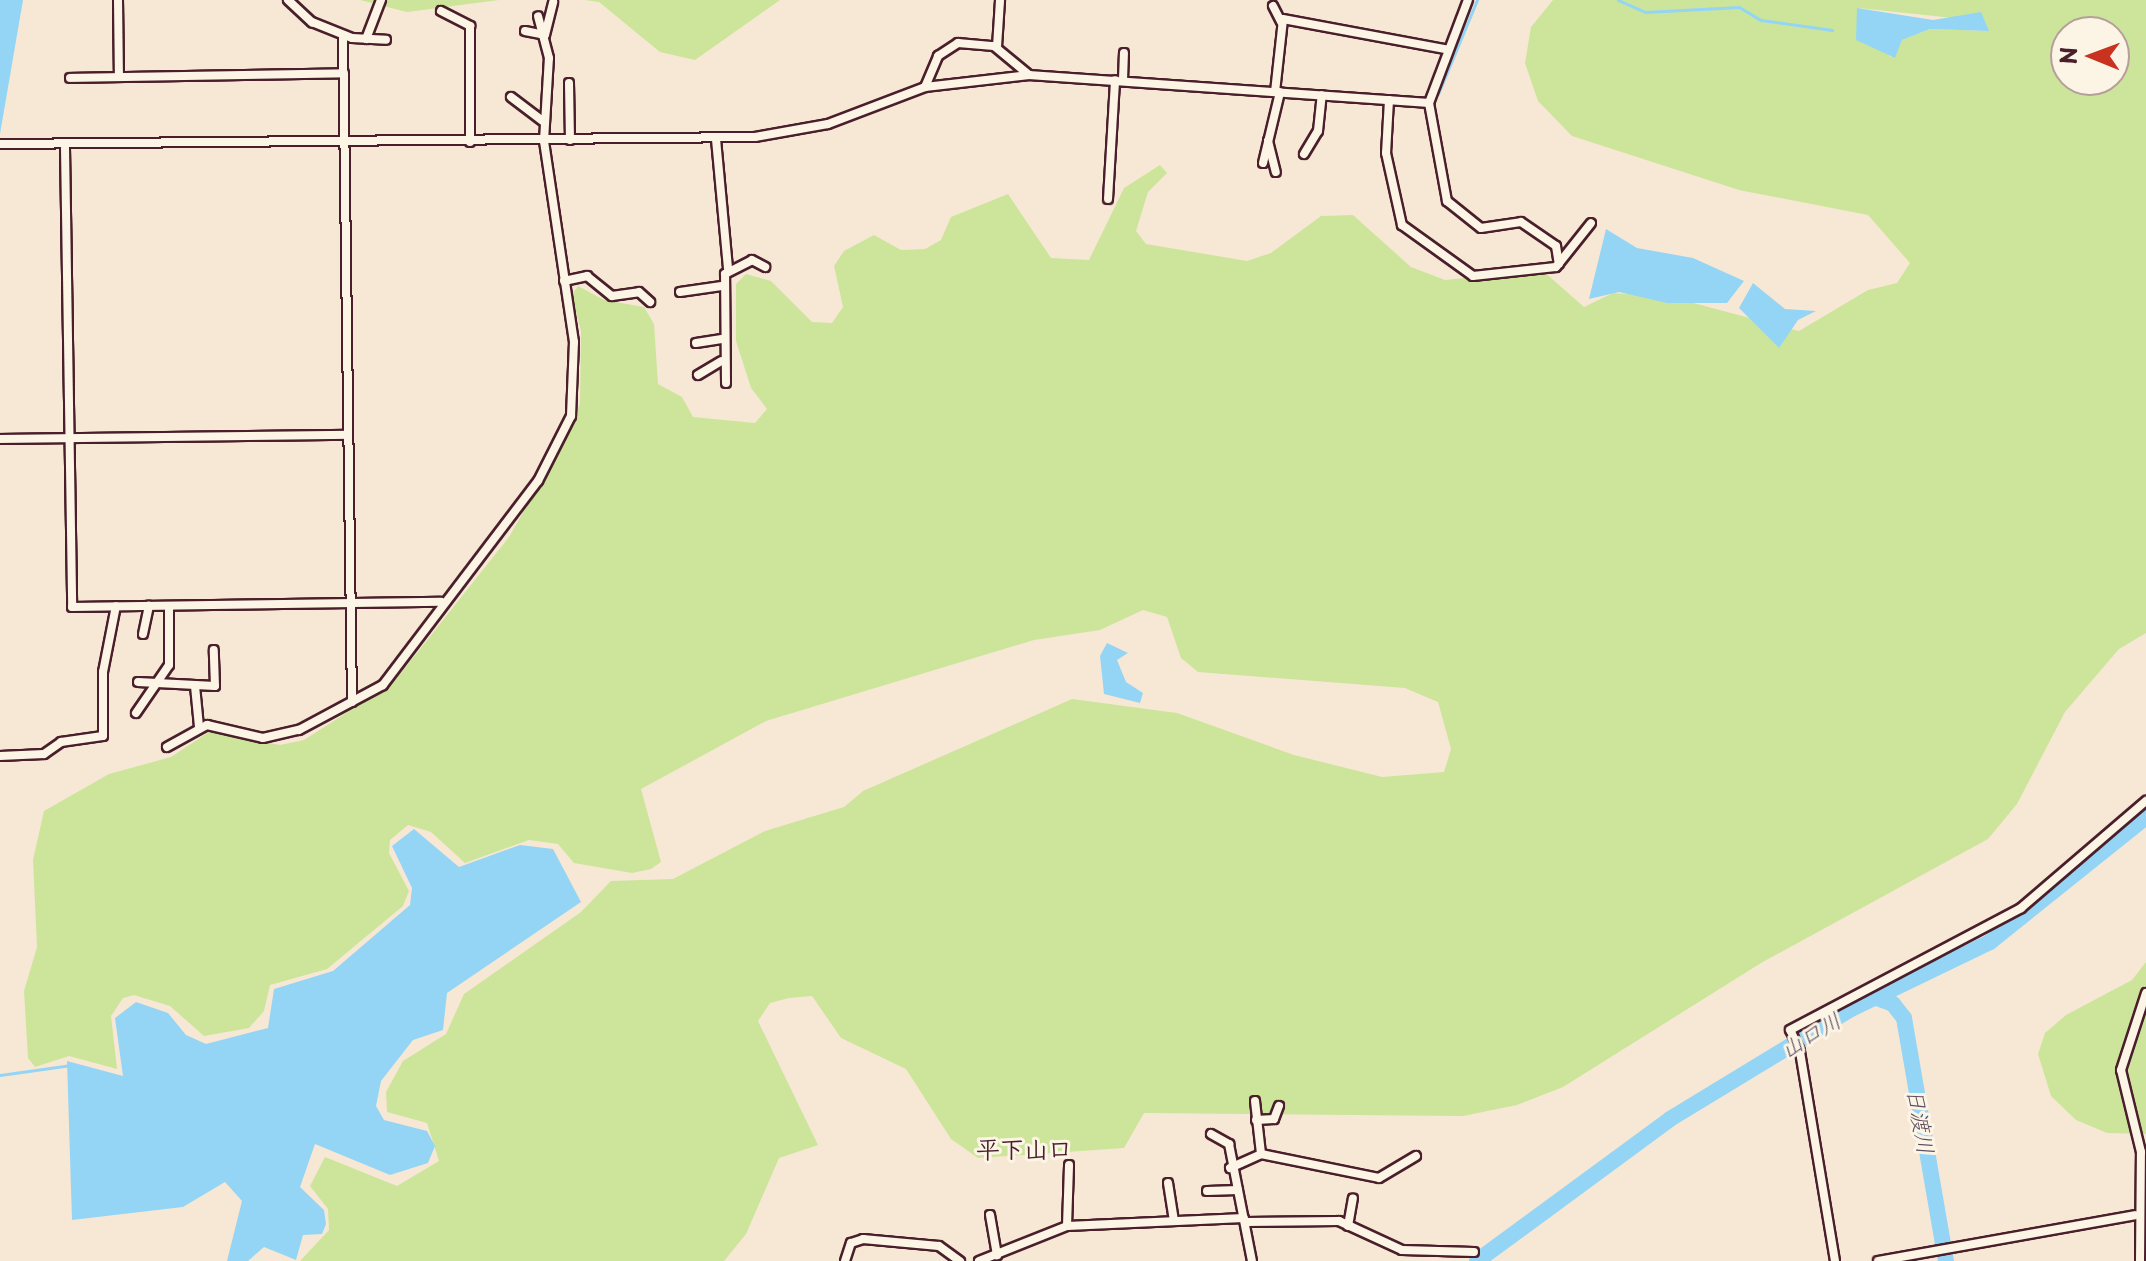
<!DOCTYPE html>
<html>
<head>
<meta charset="utf-8">
<style>
  body { margin:0 }
  #map { position:relative; width:2146px; height:1261px; overflow:hidden; background:#f7e8d5; font-family:"Playpen Sans","Klee One",sans-serif }
  div>[style] { position:absolute }
  [style*='--x'] { left:calc(var(--x)*1px); top:calc(var(--y)*1px); width:calc(var(--w)*1px); rotate:calc(var(--a)*1deg) }
  .green>* { inset:0; background:#cce59b }
  .water>* { inset:0; background:#94d5f5 }
  .stream>* { height:3px; margin:-1.5px; padding:0 1.5px; transform-origin:1.5px; border-radius:1.5px; background:#94d5f5 }
  .river>* { height:16px; margin:-8px; padding:0 8px; transform-origin:8px; border-radius:8px; background:#94d5f5 }
  .roads { filter:drop-shadow(2px 0 #4a1f2b) drop-shadow(-2px 0 #4a1f2b) drop-shadow(0 2px #4a1f2b) drop-shadow(0 -2px #4a1f2b) }
  .street>* { height:8px; margin:-4px; padding:0 4px; transform-origin:4px; border-radius:4px; background:#fcf5e5 }
  span { translate:-50% -50%; white-space:nowrap; text-align:center; line-height:1.15; -webkit-text-stroke:6px #fcf5e5; paint-order:stroke }
  .water-label { font-size:22px; color:#5c4c5e; font-style:italic }
  .quarter-label { font-size:24px; color:#4a1f2b; font-weight:700 }
  .north { position:absolute; left:2050px; top:16px; width:80px; height:80px; box-sizing:border-box; background:#fcf5e5; border:2px solid #b59f9b; border-radius:50%; rotate:271deg; font-size:22px; font-weight:700; line-height:32px; text-align:center; color:#4a1f2b }
  .north::after { content:''; display:block; margin:auto; width:28px; height:36px; background:#c8321e; clip-path:polygon(50% 0,100% 100%,50% 72%,0 100%) }
</style>
</head>
<body>
<div id="map">
  <div class="green">
    <div style="clip-path:polygon(360px 0,499px 0,407px 12px)"></div>
    <div style="clip-path:polygon(585px 0,780px 0,695px 60px,660px 52px,599px 2px)"></div>
    <div style="clip-path:polygon(evenodd,1553px 0,2146px 0,2146px 633px,2119px 649px,2065px 712px,2017px 804px,1988px 839px,1761px 963px,1563px 1087px,1517px 1105px,1463px 1116px,1144px 1113px,1124px 1148px,978px 1158px,951px 1139px,906px 1069px,841px 1038px,812px 996px,789px 998px,770px 1003px,758px 1021px,818px 1145px,779px 1158px,746px 1234px,724px 1261px,300px 1261px,329px 1230px,328px 1209px,310px 1186px,325px 1157px,397px 1186px,439px 1161px,427px 1123px,387px 1112px,386px 1092px,403px 1061px,446px 1034px,464px 994px,581px 912px,611px 881px,673px 879px,765px 831px,844px 807px,863px 791px,1072px 699px,1177px 713px,1294px 755px,1382px 777px,1444px 772px,1451px 749px,1438px 702px,1405px 688px,1198px 672px,1181px 658px,1167px 617px,1143px 610px,1100px 630px,1034px 640px,766px 721px,641px 789px,661px 862px,651px 869px,632px 873px,574px 863px,558px 844px,529px 840px,465px 863px,431px 832px,408px 825px,390px 840px,389px 853px,409px 891px,403px 906px,327px 969px,270px 985px,264px 1011px,249px 1028px,204px 1036px,170px 1006px,134px 995px,123px 998px,111px 1016px,117px 1069px,69px 1056px,35px 1067px,28px 1058px,24px 991px,37px 947px,33px 860px,44px 811px,109px 774px,171px 757px,209px 732px,280px 745px,304px 740px,393px 683px,509px 537px,566px 437px,580px 404px,581px 331px,572px 295px,578px 286px,604px 300px,644px 307px,654px 324px,658px 384px,682px 397px,693px 417px,755px 423px,767px 409px,751px 388px,736px 341px,736px 284px,746px 274px,771px 281px,812px 322px,832px 323px,843px 307px,834px 266px,844px 251px,874px 235px,901px 250px,925px 249px,941px 240px,951px 217px,1008px 194px,1051px 258px,1089px 260px,1124px 188px,1160px 165px,1167px 173px,1148px 192px,1136px 231px,1146px 244px,1247px 261px,1271px 253px,1321px 216px,1353px 215px,1411px 267px,1445px 280px,1542px 270px,1584px 307px,1613px 293px,1671px 297px,1799px 331px,1868px 290px,1897px 283px,1910px 263px,1868px 215px,1739px 190px,1572px 136px,1538px 101px,1525px 63px,1531px 27px,1553px 0,1858px 8px,1953px 18px,1989px 31px,1930px 29px,1902px 40px,1890px 57px,1858px 8px,1553px 0,2066px 32px,2114px 32px,2114px 80px,2066px 80px,2066px 32px)"></div>
    <div style="clip-path:polygon(2146px 962px,2146px 1134px,2107px 1133px,2076px 1120px,2051px 1096px,2038px 1054px,2045px 1033px,2066px 1015px,2132px 980px)"></div>
  </div>
  <div class="water">
    <div style="clip-path:polygon(0 0,23px 0,0 134px)"></div>
    <div style="clip-path:polygon(1857px 8px,1933px 20px,1981px 12px,1989px 31px,1930px 29px,1902px 40px,1895px 58px,1856px 40px)"></div>
    <div style="clip-path:polygon(1606px 229px,1637px 248px,1693px 258px,1744px 281px,1727px 303px,1667px 303px,1619px 292px,1589px 299px)"></div>
    <div style="clip-path:polygon(1753px 283px,1785px 309px,1816px 311px,1798px 320px,1779px 348px,1739px 308px)"></div>
    <div style="clip-path:polygon(1107px 643px,1128px 653px,1117px 660px,1126px 682px,1143px 693px,1140px 703px,1104px 694px,1100px 656px)"></div>
    <div style="clip-path:polygon(414px 829px,459px 867px,520px 845px,553px 849px,581px 902px,447px 993px,443px 1030px,413px 1040px,381px 1081px,376px 1106px,384px 1120px,427px 1131px,435px 1146px,428px 1163px,390px 1175px,315px 1144px,300px 1187px,324px 1210px,326px 1224px,322px 1234px,303px 1235px,296px 1260px,264px 1247px,248px 1261px,227px 1261px,242px 1201px,225px 1182px,183px 1207px,72px 1220px,67px 1061px,123px 1076px,115px 1018px,136px 1002px,168px 1013px,186px 1035px,206px 1044px,268px 1028px,274px 989px,333px 971px,410px 905px,412px 888px,392px 846px)"></div>
  </div>
  <div class="stream">
    <div style="--x:1618;--y:0;--w:30;--a:24"></div>
    <div style="--x:1645;--y:12;--w:94;--a:-3"></div>
    <div style="--x:1739;--y:7;--w:26;--a:31"></div>
    <div style="--x:1761;--y:20;--w:72;--a:8"></div>
    <div style="--x:1438;--y:94;--w:102;--a:-67.5"></div>
    <div style="--x:0;--y:1075;--w:72;--a:-8"></div>
  </div>
  <div class="river">
    <div style="--x:1874;--y:997;--w:20;--a:20"></div>
    <div style="--x:1893;--y:1004;--w:18;--a:52"></div>
    <div style="--x:1904;--y:1018;--w:247;--a:80.2"></div>
    <div style="--x:1477;--y:1261;--w:240;--a:-36.3"></div>
    <div style="--x:1670;--y:1119;--w:210;--a:-31.3"></div>
    <div style="--x:1849;--y:1010;--w:157;--a:-25.7"></div>
    <div style="--x:1990;--y:942;--w:200;--a:-38.7"></div>
  </div>
  <div class="roads">
    <div class="street">
      <div style="--x:118;--y:0;--w:77;--a:89.3"></div>
      <div style="--x:288;--y:0;--w:33;--a:43"></div>
      <div style="--x:312;--y:22;--w:43;--a:21.8"></div>
      <div style="--x:352;--y:38;--w:34;--a:3"></div>
      <div style="--x:1273;--y:6;--w:18;--a:63"></div>
      <div style="--x:441;--y:11;--w:33;--a:27"></div>
      <div style="--x:470;--y:26;--w:116;--a:90"></div>
      <div style="--x:525;--y:31;--w:20;--a:11"></div>
      <div style="--x:545;--y:35;--w:34;--a:-76"></div>
      <div style="--x:343;--y:35;--w:667;--a:89.23"></div>
      <div style="--x:366;--y:39;--w:42;--a:-69"></div>
      <div style="--x:997;--y:47;--w:47;--a:-86.3"></div>
      <div style="--x:70;--y:78;--w:274;--a:-1"></div>
      <div style="--x:1123;--y:80;--w:27;--a:-88"></div>
      <div style="--x:569;--y:83;--w:57;--a:89"></div>
      <div style="--x:925;--y:87;--w:34;--a:-67"></div>
      <div style="--x:938;--y:56;--w:24;--a:-33"></div>
      <div style="--x:958;--y:43;--w:36;--a:5"></div>
      <div style="--x:994;--y:46;--w:45;--a:39.6"></div>
      <div style="--x:1275;--y:92;--w:73;--a:-83.7"></div>
      <div style="--x:1283;--y:19;--w:165;--a:10.5"></div>
      <div style="--x:511;--y:97;--w:41;--a:37.1"></div>
      <div style="--x:1389;--y:100;--w:53;--a:93.2"></div>
      <div style="--x:1386;--y:153;--w:74;--a:77.5"></div>
      <div style="--x:1402;--y:225;--w:87;--a:35.7"></div>
      <div style="--x:1473;--y:276;--w:83;--a:-6.2"></div>
      <div style="--x:1556;--y:267;--w:56;--a:-51.5"></div>
      <div style="--x:1429;--y:103;--w:100;--a:79.6"></div>
      <div style="--x:1447;--y:201;--w:43;--a:38.5"></div>
      <div style="--x:1481;--y:228;--w:40;--a:-8.5"></div>
      <div style="--x:1521;--y:222;--w:42;--a:34.4"></div>
      <div style="--x:1556;--y:246;--w:18;--a:81"></div>
      <div style="--x:716;--y:139;--w:131;--a:84.7"></div>
      <div style="--x:1268;--y:141;--w:32;--a:76"></div>
      <div style="--x:0;--y:144;--w:755;--a:-0.53"></div>
      <div style="--x:755;--y:137;--w:74;--a:-10.1"></div>
      <div style="--x:828;--y:124;--w:104;--a:-20.9"></div>
      <div style="--x:925;--y:87;--w:105;--a:-6.6"></div>
      <div style="--x:1029;--y:75;--w:401;--a:4"></div>
      <div style="--x:1429;--y:103;--w:110;--a:-69.3"></div>
      <div style="--x:65;--y:148;--w:459;--a:89.1"></div>
      <div style="--x:72;--y:607;--w:369;--a:-0.8"></div>
      <div style="--x:1304;--y:154;--w:27;--a:-59"></div>
      <div style="--x:1318;--y:131;--w:36;--a:-84"></div>
      <div style="--x:1263;--y:163;--w:73;--a:-76.5"></div>
      <div style="--x:1108;--y:199;--w:119;--a:-86.6"></div>
      <div style="--x:564;--y:281;--w:24;--a:-12"></div>
      <div style="--x:587;--y:276;--w:32;--a:39"></div>
      <div style="--x:612;--y:296;--w:27;--a:-8"></div>
      <div style="--x:639;--y:292;--w:15;--a:42"></div>
      <div style="--x:680;--y:292;--w:42;--a:-8.1"></div>
      <div style="--x:696;--y:343;--w:26;--a:-9"></div>
      <div style="--x:698;--y:375;--w:27;--a:-31"></div>
      <div style="--x:726;--y:383;--w:109;--a:-90.5"></div>
      <div style="--x:725;--y:274;--w:30;--a:-27"></div>
      <div style="--x:752;--y:260;--w:15;--a:28"></div>
      <div style="--x:0;--y:439;--w:348;--a:-0.7"></div>
      <div style="--x:143;--y:634;--w:29;--a:-78"></div>
      <div style="--x:138;--y:682;--w:77;--a:3"></div>
      <div style="--x:215;--y:686;--w:36;--a:-92"></div>
      <div style="--x:195;--y:686;--w:41;--a:84.4"></div>
      <div style="--x:136;--y:713;--w:58;--a:-55.5"></div>
      <div style="--x:169;--y:665;--w:59;--a:-90"></div>
      <div style="--x:167;--y:747;--w:46;--a:-28.8"></div>
      <div style="--x:207;--y:725;--w:57;--a:13.1"></div>
      <div style="--x:263;--y:738;--w:37;--a:-13"></div>
      <div style="--x:299;--y:730;--w:95;--a:-28.2"></div>
      <div style="--x:383;--y:685;--w:256;--a:-52.8"></div>
      <div style="--x:538;--y:481;--w:73;--a:-63.1"></div>
      <div style="--x:571;--y:416;--w:74;--a:-87.7"></div>
      <div style="--x:574;--y:342;--w:203;--a:-98.5"></div>
      <div style="--x:544;--y:141;--w:83;--a:-86.6"></div>
      <div style="--x:549;--y:58;--w:43;--a:-104.7"></div>
      <div style="--x:0;--y:756;--w:44;--a:-2.6"></div>
      <div style="--x:44;--y:754;--w:21;--a:-35"></div>
      <div style="--x:61;--y:742;--w:42;--a:-8.1"></div>
      <div style="--x:103;--y:736;--w:64;--a:-90"></div>
      <div style="--x:103;--y:672;--w:67;--a:-78.9"></div>
      <div style="--x:1255;--y:1101;--w:53;--a:83.5"></div>
      <div style="--x:1256;--y:1120;--w:18;--a:-3"></div>
      <div style="--x:1274;--y:1119;--w:14;--a:-69"></div>
      <div style="--x:1211;--y:1134;--w:21;--a:29"></div>
      <div style="--x:1229;--y:1144;--w:119;--a:78.9"></div>
      <div style="--x:1230;--y:1168;--w:34;--a:-24"></div>
      <div style="--x:1261;--y:1154;--w:120;--a:11.5"></div>
      <div style="--x:1379;--y:1178;--w:43;--a:-30.7"></div>
      <div style="--x:1168;--y:1183;--w:36;--a:81"></div>
      <div style="--x:1207;--y:1191;--w:31;--a:-2"></div>
      <div style="--x:990;--y:1215;--w:41;--a:80.1"></div>
      <div style="--x:1246;--y:1222;--w:93;--a:-0.6"></div>
      <div style="--x:1339;--y:1221;--w:69;--a:24.7"></div>
      <div style="--x:1402;--y:1250;--w:72;--a:1.6"></div>
      <div style="--x:1067;--y:1226;--w:61;--a:-88.1"></div>
      <div style="--x:1348;--y:1226;--w:28;--a:-80"></div>
      <div style="--x:845;--y:1261;--w:19;--a:-72"></div>
      <div style="--x:851;--y:1243;--w:13;--a:-18"></div>
      <div style="--x:863;--y:1239;--w:76;--a:5.3"></div>
      <div style="--x:939;--y:1246;--w:26;--a:36"></div>
      <div style="--x:979;--y:1261;--w:95;--a:-21.7"></div>
      <div style="--x:1067;--y:1226;--w:177;--a:-2.6"></div>
      <div style="--x:1835;--y:1261;--w:213;--a:-99.5"></div>
      <div style="--x:1800;--y:1051;--w:23;--a:-115"></div>
      <div style="--x:1790;--y:1030;--w:261;--a:-27.8"></div>
      <div style="--x:2021;--y:908;--w:165;--a:-40.6"></div>
      <div style="--x:1878;--y:1261;--w:261;--a:-10.1"></div>
      <div style="--x:2140;--y:1261;--w:109;--a:-89.5"></div>
      <div style="--x:2141;--y:1152;--w:84;--a:-103.7"></div>
      <div style="--x:2121;--y:1070;--w:81;--a:-72"></div>
    </div>
  </div>
  <div class="water-label">
    <span style="left:1810px;top:1034px;rotate:-31deg">山口川</span>
    <span style="left:1922px;top:1121px;rotate:80deg">日渡川</span>
  </div>
  <div class="quarter-label">
    <span style="left:1024px;top:1149px">平下山口</span>
  </div>
  <div class="north">N</div>
</div>
</body>
</html>
